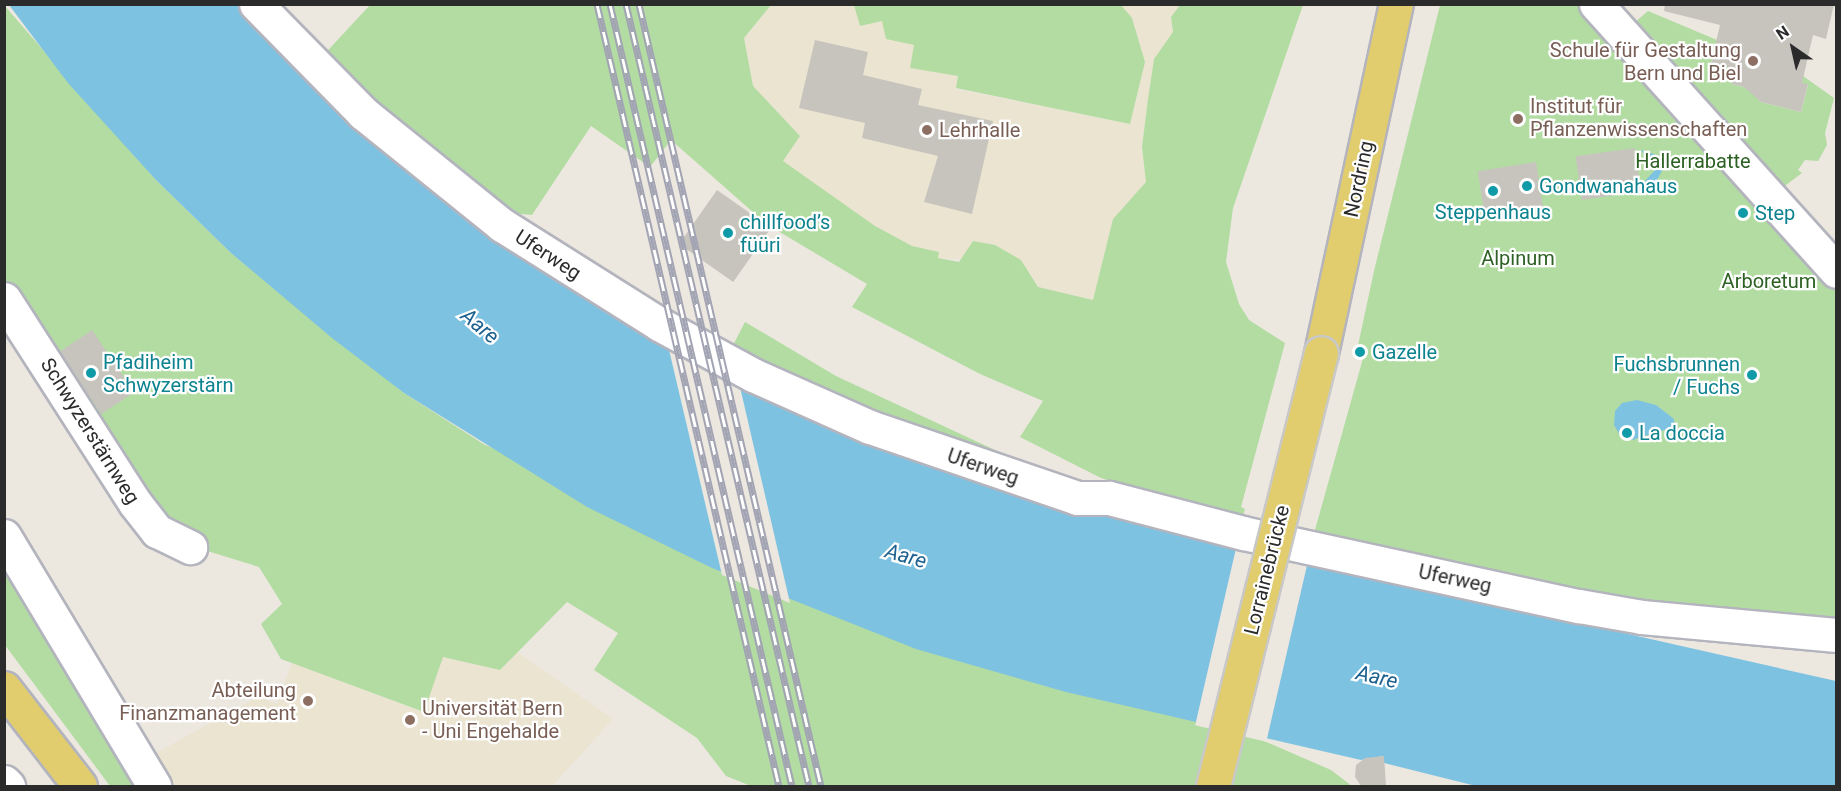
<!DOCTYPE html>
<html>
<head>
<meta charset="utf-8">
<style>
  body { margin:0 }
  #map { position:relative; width:1841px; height:791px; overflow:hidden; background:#ece7df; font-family:Roboto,sans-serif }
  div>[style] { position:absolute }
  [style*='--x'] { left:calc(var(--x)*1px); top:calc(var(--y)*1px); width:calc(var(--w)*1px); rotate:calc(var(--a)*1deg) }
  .education>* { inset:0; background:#ebe4d1 }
  .green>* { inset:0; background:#b2dca2 }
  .water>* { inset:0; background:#7ec2e2 }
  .pier>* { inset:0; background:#ece7df; transform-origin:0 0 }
  .building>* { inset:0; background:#c7c4be; transform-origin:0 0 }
  .roads { filter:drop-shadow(2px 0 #b3b4bd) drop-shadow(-2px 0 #b3b4bd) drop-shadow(0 2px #b3b4bd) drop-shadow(0 -2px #b3b4bd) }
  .minor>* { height:33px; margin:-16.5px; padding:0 16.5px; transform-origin:16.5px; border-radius:16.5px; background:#fff }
  .major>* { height:33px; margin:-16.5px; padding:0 16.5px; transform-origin:16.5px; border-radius:16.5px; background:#e2cd6e }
  .rail>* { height:7px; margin-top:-3.5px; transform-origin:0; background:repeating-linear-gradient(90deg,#fff 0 14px,#a2a4b3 0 28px); box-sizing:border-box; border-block:2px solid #a2a4b3 }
  .bridges { filter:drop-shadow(2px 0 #c8c8c8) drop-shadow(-2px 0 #c8c8c8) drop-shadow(0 2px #c8c8c8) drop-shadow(0 -2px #c8c8c8) }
  .major-bridge>* { height:33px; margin:-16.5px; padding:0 16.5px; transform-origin:16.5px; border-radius:16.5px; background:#e2cd6e }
  .dots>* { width:16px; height:16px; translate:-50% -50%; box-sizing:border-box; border:3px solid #fff; border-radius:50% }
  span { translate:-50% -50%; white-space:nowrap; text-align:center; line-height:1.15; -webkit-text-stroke:4.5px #fff; paint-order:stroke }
  .education-label { font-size:20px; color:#785e54 }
  .right { translate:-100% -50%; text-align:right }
  .left { translate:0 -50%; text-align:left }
  .park-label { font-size:20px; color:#2c6123 }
  .street-label { font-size:20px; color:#2b2b2b }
  .culture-label { font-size:20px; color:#0d838f }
  .water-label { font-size:21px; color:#1c618f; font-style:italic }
  .frame { position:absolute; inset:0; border:6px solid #2b2b2b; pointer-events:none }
  .north { position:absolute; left:1763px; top:18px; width:60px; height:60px; -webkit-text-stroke:4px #fff; paint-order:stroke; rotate:326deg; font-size:16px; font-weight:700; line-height:24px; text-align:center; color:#2b2b2b }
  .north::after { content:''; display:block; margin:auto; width:21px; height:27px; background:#2b2b2b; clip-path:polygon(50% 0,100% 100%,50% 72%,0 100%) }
</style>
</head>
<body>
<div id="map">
  <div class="education">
    <div style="clip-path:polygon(771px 5px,856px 5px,860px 26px,882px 21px,958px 76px,956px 89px,1130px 124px,1145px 62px,1132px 18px,1121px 5px,1180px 5px,1171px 17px,1173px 32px,1154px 59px,1142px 147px,1146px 182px,1113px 219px,1094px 300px,1038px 287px,1021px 260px,937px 258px,938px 252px,912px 246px,875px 226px,782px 161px,800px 136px,753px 86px,744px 38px)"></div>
    <div style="clip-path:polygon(517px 652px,613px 719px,552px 786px,167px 786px,149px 757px,258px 697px,277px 704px,292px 663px,423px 712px,443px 657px,500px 670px)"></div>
  </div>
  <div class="green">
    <div style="clip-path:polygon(4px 5px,156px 180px,231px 253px,404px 393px,485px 445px,1241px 731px,1331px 770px,1352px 786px,751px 786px,726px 776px,697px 738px,594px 670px,618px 633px,567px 602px,500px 670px,443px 657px,424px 712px,281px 659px,261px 624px,282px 604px,259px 567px,175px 541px,5px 298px)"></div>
    <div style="clip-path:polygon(370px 5px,771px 5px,744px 38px,753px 86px,800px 136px,783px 161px,875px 226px,912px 246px,939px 252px,938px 258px,959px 262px,973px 241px,995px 245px,1021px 260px,1038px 287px,1093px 300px,1113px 219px,1146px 182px,1142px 147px,1148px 99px,1154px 59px,1173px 32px,1171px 17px,1180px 5px,1303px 5px,1233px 208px,1226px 262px,1239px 304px,1249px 320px,1285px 343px,1241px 507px,1245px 509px,1242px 520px,1101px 478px,1020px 437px,1043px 401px,980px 374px,852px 307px,867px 284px,773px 228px,776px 222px,766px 217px,763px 221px,671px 140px,650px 167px,591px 126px,532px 215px,512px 213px,318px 61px)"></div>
    <div style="clip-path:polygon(854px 5px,1121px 5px,1132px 18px,1145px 62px,1130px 124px,956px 88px,958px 76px,910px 68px,914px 45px,886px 39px,882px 21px,860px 26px)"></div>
    <div style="clip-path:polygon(1440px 5px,1583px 5px,1836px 285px,1836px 626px,1651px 607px,1313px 537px,1362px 362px,1364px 351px,1357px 350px,1374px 271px)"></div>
    <div style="clip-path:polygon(1648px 11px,1717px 40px,1711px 63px,1735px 69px,1732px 84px,1747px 88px,1761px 102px,1801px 112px,1808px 85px,1802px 83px,1803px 76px,1834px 98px,1825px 133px,1827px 145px,1818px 161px,1805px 160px,1798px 170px,1802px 173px,1782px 188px,1634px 23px)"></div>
    <div style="clip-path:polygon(745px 322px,836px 376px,1083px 491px,728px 355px)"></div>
    <div style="clip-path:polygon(4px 557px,142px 786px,110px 786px,5px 645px)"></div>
  </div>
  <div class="water">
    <div style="clip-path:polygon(9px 5px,241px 5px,558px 279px,1088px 512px,1836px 681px,1836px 786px,1476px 786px,1384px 763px,1383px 756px,1361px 760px,1066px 692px,916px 649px,712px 568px,587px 507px,404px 393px,332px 338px,231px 253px,156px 180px,68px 83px)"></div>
    <div style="clip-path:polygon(1641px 150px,1656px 155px,1662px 171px,1654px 185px,1646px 188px,1645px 181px,1655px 170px)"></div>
    <div style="clip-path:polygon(1637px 400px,1656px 405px,1674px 419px,1674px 427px,1632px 440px,1621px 437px,1614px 425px,1615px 411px,1622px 403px)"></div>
  </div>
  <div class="pier">
    <div style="clip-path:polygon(666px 337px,737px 374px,790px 603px,722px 575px)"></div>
    <div style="left:1237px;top:544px;width:73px;height:186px;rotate:13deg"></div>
  </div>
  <div class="building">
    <div style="clip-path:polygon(1665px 4px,1834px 4px,1826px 39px,1813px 35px,1802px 83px,1808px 84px,1801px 112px,1761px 102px,1744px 87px,1732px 84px,1736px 69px,1711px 63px,1720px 25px,1664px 11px)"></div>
    <div style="clip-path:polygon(815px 40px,868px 52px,863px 75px,922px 89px,918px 105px,993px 121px,972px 214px,924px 202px,938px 156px,862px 138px,865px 123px,799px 108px)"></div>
    <div style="left:1635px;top:148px;width:44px;height:60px;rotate:82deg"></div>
    <div style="left:1536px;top:162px;width:45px;height:59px;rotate:81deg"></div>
    <div style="left:717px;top:190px;width:66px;height:66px;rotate:35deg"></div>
    <div style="left:92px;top:330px;width:75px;height:39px;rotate:56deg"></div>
    <div style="clip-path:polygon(1384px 756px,1386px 786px,1361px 786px,1355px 777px,1356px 765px,1365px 758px)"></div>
  </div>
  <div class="roads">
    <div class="minor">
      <div style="--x:256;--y:4;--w:153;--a:45.5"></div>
      <div style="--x:363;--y:113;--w:179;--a:38.9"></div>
      <div style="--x:502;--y:225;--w:186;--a:32.2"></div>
      <div style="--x:659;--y:324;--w:107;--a:28.5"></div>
      <div style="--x:753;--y:375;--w:128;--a:24"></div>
      <div style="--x:870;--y:427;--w:219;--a:18.9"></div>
      <div style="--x:1077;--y:498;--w:32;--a:0"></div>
      <div style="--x:1109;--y:498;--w:138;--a:14.6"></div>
      <div style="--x:1243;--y:533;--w:344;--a:12.3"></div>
      <div style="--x:1579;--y:606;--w:64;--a:9.9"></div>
      <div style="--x:1642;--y:617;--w:195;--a:5.3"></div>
      <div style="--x:1596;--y:4;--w:359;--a:48"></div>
      <div style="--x:4;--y:299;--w:242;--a:57.3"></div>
      <div style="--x:135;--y:503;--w:36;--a:52"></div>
      <div style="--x:157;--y:531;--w:37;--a:26"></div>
      <div style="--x:4;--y:536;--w:292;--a:59"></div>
      <div style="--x:4;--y:782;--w:6;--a:45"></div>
    </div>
    <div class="major">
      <div style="--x:1321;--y:353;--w:357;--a:-77.9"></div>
      <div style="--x:4;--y:688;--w:124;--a:52.2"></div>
    </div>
  </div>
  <div class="rail">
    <div style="--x:597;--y:4;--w:803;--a:76.9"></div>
    <div style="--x:610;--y:4;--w:803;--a:76.9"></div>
    <div style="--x:626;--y:4;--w:803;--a:76.83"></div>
    <div style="--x:639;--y:4;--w:803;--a:76.9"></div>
  </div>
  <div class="bridges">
    <div class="major-bridge">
      <div style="--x:1213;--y:786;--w:446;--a:-76"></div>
    </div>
  </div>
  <div class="dots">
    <div style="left:1753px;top:61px;background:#8d6e63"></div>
    <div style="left:1518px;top:119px;background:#8d6e63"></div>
    <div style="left:927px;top:130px;background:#8d6e63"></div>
    <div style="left:1527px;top:186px;background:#0f9aa8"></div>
    <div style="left:1493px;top:191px;background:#0f9aa8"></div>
    <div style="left:1743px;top:213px;background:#0f9aa8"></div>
    <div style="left:728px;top:233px;background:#0f9aa8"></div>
    <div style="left:1360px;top:352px;background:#0f9aa8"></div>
    <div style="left:91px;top:373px;background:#0f9aa8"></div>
    <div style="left:1752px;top:375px;background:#0f9aa8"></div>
    <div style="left:1627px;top:433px;background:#0f9aa8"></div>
    <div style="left:308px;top:701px;background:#8d6e63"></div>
    <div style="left:410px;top:720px;background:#8d6e63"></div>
  </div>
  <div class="education-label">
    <span class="right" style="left:1741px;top:62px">Schule für Gestaltung<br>Bern und Biel</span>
    <span class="left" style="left:1530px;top:118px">Institut für<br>Pflanzenwissenschaften</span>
    <span class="left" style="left:939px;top:130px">Lehrhalle</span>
    <span class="right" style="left:296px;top:702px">Abteilung<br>Finanzmanagement</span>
    <span class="left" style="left:422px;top:720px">Universität Bern<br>- Uni Engehalde</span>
  </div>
  <div class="park-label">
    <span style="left:1693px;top:161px">Hallerrabatte</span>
    <span style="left:1518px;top:258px">Alpinum</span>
    <span style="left:1769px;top:281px">Arboretum</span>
  </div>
  <div class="street-label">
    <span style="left:1359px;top:179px;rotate:-78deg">Nordring</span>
    <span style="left:548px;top:255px;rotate:33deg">Uferweg</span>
    <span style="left:90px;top:431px;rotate:58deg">Schwyzerstärnweg</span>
    <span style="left:983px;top:467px;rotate:19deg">Uferweg</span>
    <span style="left:1267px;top:570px;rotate:-76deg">Lorrainebrücke</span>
    <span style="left:1455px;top:579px;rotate:12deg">Uferweg</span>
  </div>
  <div class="culture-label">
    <span class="left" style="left:1539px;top:186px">Gondwanahaus</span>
    <span style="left:1493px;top:212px">Steppenhaus</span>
    <span class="left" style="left:1755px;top:213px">Step</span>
    <span class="left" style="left:740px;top:234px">chillfood’s<br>füüri</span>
    <span class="left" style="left:1372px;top:352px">Gazelle</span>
    <span class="left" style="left:103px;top:374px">Pfadiheim<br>Schwyzerstärn</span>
    <span class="right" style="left:1740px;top:376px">Fuchsbrunnen<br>/ Fuchs</span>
    <span class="left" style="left:1639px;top:433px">La doccia</span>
  </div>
  <div class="water-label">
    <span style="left:480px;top:326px;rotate:40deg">Aare</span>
    <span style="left:906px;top:556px;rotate:16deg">Aare</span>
    <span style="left:1377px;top:677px;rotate:13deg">Aare</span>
  </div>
  <div class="frame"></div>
  <div class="north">N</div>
</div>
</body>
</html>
